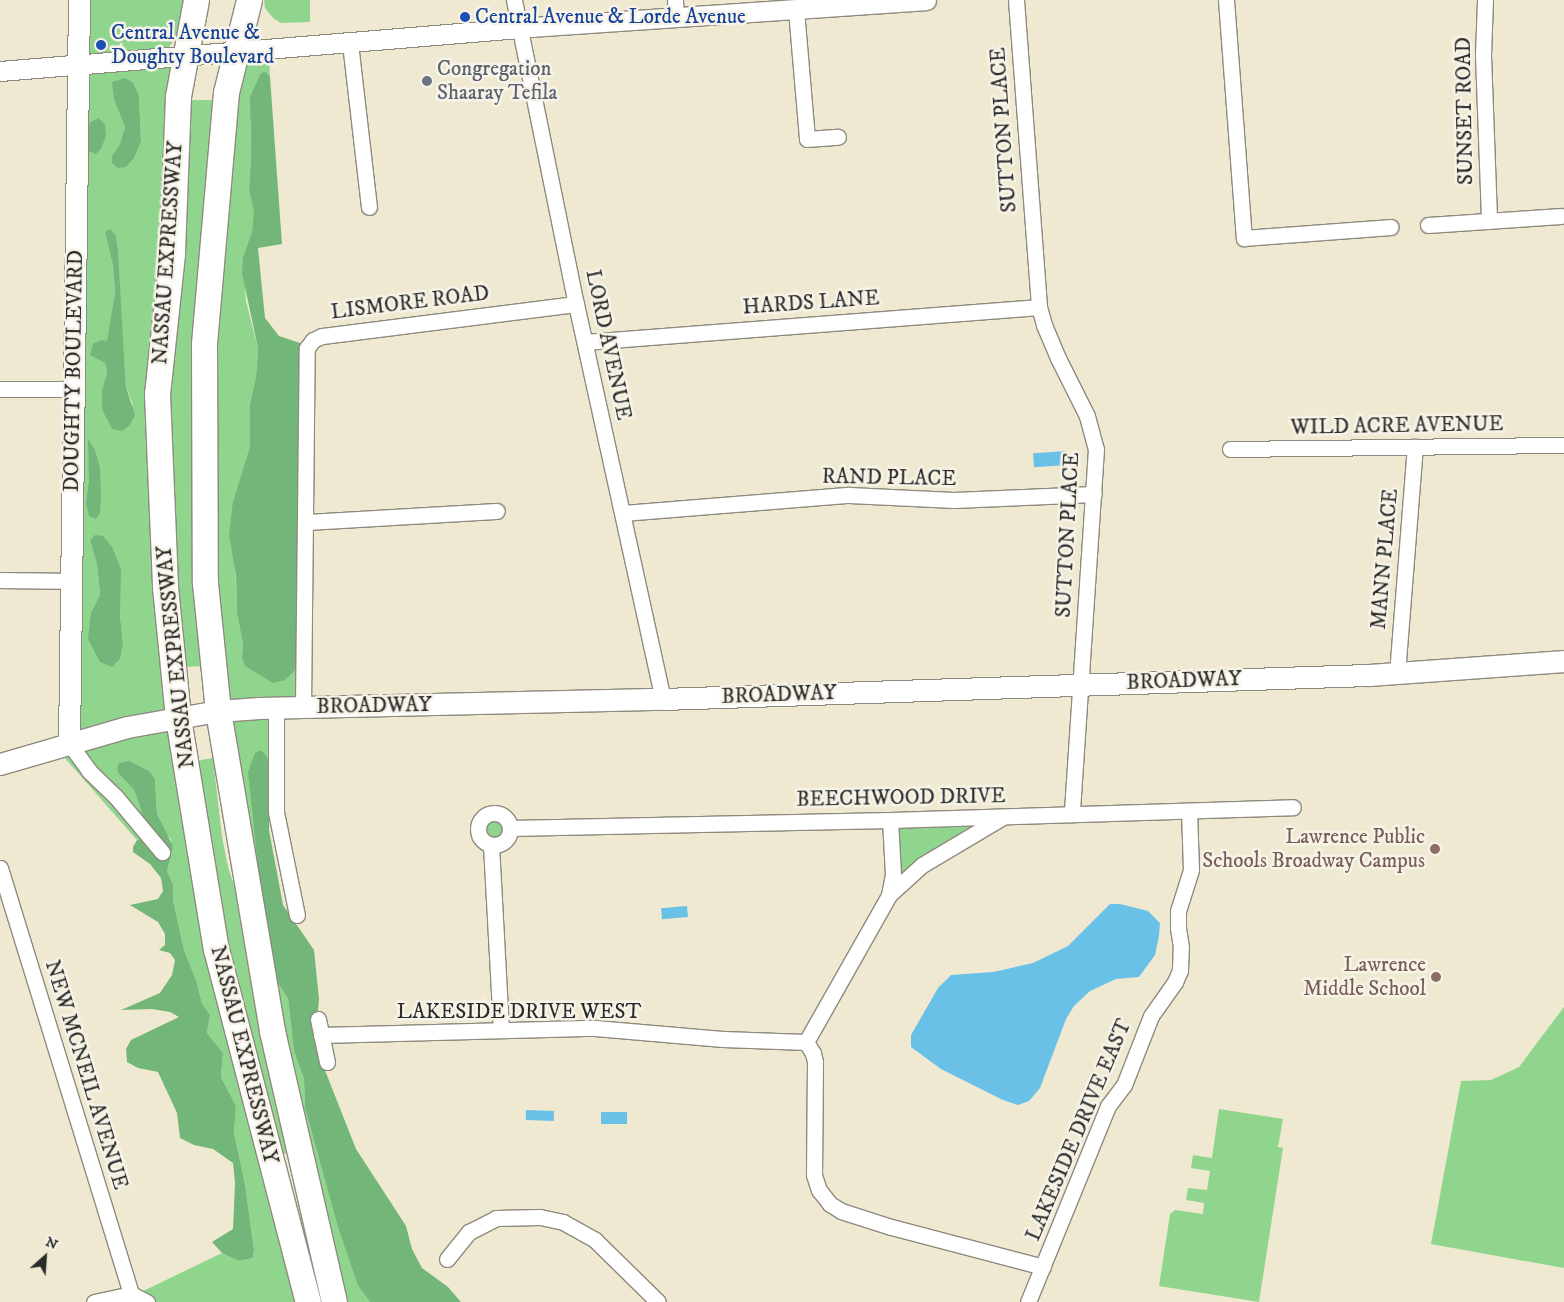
<!DOCTYPE html>
<html>
<head>
<meta charset="utf-8">
<style>
  body { margin:0 }
  #map { position:relative; width:1564px; height:1302px; overflow:hidden; background:#f0e9d1; font-family:"IM FELL DW Pica",serif }
  div>[style] { position:absolute }
  [style*='--x'] { left:calc(var(--x)*1px); top:calc(var(--y)*1px); width:calc(var(--w)*1px); rotate:calc(var(--a)*1deg) }
  .green>* { inset:0; background:#8fd58e }
  .round { border-radius:50% }
  .forest>* { inset:0; background:#73b679 }
  .water>* { inset:0; background:#69c1e7; transform-origin:0 0 }
  .roads { filter:drop-shadow(1px 0 #8e8a7e) drop-shadow(-1px 0 #8e8a7e) drop-shadow(0 1px #8e8a7e) drop-shadow(0 -1px #8e8a7e) }
  .minor>* { height:15px; margin:-7.5px; padding:0 7.5px; transform-origin:7.5px; border-radius:7.5px; background:#fff }
  .minor>.ring { margin:-7.5px; padding:0; box-sizing:content-box; background:none; border:15px solid #fff; border-radius:50% }
  .tertiary>* { height:19px; margin:-9.5px; padding:0 9.5px; transform-origin:9.5px; border-radius:9.5px; background:#fff }
  .secondary>* { height:21px; margin:-10.5px; padding:0 10.5px; transform-origin:10.5px; border-radius:10.5px; background:#fff }
  .trunk>* { height:25px; margin:-12.5px; padding:0 12.5px; transform-origin:12.5px; border-radius:12.5px; background:#fff }
  .dots>* { width:14px; height:14px; translate:-50% -50%; box-sizing:border-box; border:2px solid #f7f3e8; border-radius:50% }
  span { translate:-50% -50%; white-space:nowrap; text-align:center; line-height:1.15; -webkit-text-stroke:5px #f7f3e8; paint-order:stroke }
  .transit-label { font-size:21px; color:#164399 }
  .left { translate:0 -50%; text-align:left }
  .worship-label { font-size:21px; color:#5b616d }
  .street-label { font-size:21px; color:#2b2b2b }
  .education-label { font-size:21px; color:#785e54 }
  .right { translate:-100% -50%; text-align:right }
  .north { position:absolute; left:20px; top:1232px; width:50px; height:50px; -webkit-text-stroke:4px #f7f3e8; paint-order:stroke; rotate:26deg; font-size:14px; font-weight:700; line-height:20px; text-align:center; color:#2b2b2b }
  .north::after { content:''; display:block; margin:auto; width:18px; height:22px; background:#2b2b2b; clip-path:polygon(50% 0,100% 100%,50% 72%,0 100%) }
</style>
</head>
<body>
<div id="map">
  <div class="green">
    <div style="clip-path:polygon(82px 0,186px 0,179px 34px,165px 52px,80px 62px)"></div>
    <div style="clip-path:polygon(264px 0,310px 0,310px 22px,281px 23px,273px 18px,265px 8px)"></div>
    <div style="clip-path:polygon(269px 54px,270px 77px,266px 72px,250px 120px,251px 156px,249px 190px,255px 211px,252px 231px,243px 257px,246px 301px,258px 348px,256px 377px,250px 403px,250px 446px,233px 501px,237px 613px,243px 645px,242px 657px,299px 657px,298px 702px,224px 701px,208px 584px,207px 350px,241px 58px)"></div>
    <div style="clip-path:polygon(evenodd,174px 62px,156px 391px,170px 679px,164px 715px,73px 736px,80px 65px,174px 62px,139px 96px,141px 141px,112px 156px,120px 144px,125px 127px,114px 100px,139px 96px,174px 62px,105px 232px,116px 237px,126px 387px,133px 405px,102px 390px,107px 372px,105px 363px,115px 293px,113px 266px,105px 232px,174px 62px,90px 540px,120px 569px,120px 615px,123px 644px,91px 612px,100px 595px,97px 565px,90px 540px)"></div>
    <div style="clip-path:polygon(190px 100px,225px 100px,214px 179px,211px 666px,180px 667px,164px 495px,169px 324px)"></div>
    <div style="clip-path:polygon(273px 713px,271px 777px,261px 750px,275px 978px,288px 999px,294px 1051px,304px 1079px,305px 1108px,338px 1228px,358px 1286px,370px 1302px,334px 1302px,221px 714px)"></div>
    <div style="clip-path:polygon(158px 726px,170px 732px,306px 1302px,153px 1302px,137px 1294px,222px 1253px,239px 1261px,253px 1258px,254px 1250px,245px 1184px,234px 1133px,236px 1106px,221px 1077px,223px 1053px,207px 1033px,210px 1015px,202px 1003px,196px 980px,184px 950px,173px 900px,173px 884px,167px 871px,168px 859px,172px 853px,171px 839px,164px 832px,157px 814px,155px 779px,119px 774px,134px 790px,145px 822px,146px 837px,137px 840px,56px 748px)"></div>
    <div style="clip-path:polygon(213px 758px,222px 837px,228px 867px,247px 925px,288px 1153px,276px 1155px,231px 989px,189px 762px)"></div>
    <div class="round" style="left:480px;top:814px;width:28px;height:28px"></div>
    <div style="clip-path:polygon(1004px 816px,889px 895px,890px 820px)"></div>
    <div style="clip-path:polygon(1564px 1007px,1564px 1268px,1431px 1244px,1461px 1081px,1491px 1080px,1519px 1067px)"></div>
    <div style="clip-path:polygon(1219px 1109px,1283px 1119px,1278px 1147px,1283px 1148px,1259px 1302px,1159px 1286px,1170px 1214px,1175px 1210px,1203px 1214px,1204px 1203px,1186px 1200px,1188px 1188px,1207px 1190px,1210px 1171px,1191px 1168px,1193px 1155px,1212px 1158px)"></div>
  </div>
  <div class="forest">
    <div style="clip-path:polygon(266px 72px,270px 77px,282px 244px,258px 248px,265px 318px,279px 336px,300px 343px,303px 350px,299px 657px,294px 671px,285px 680px,273px 683px,245px 666px,242px 657px,243px 645px,237px 613px,236px 575px,229px 535px,233px 501px,250px 446px,250px 403px,256px 377px,258px 348px,242px 273px,243px 257px,252px 231px,254px 211px,249px 190px,251px 156px,250px 97px,261px 73px)"></div>
    <div style="clip-path:polygon(125px 78px,133px 83px,139px 96px,141px 141px,134px 158px,126px 167px,118px 168px,112px 163px,112px 156px,120px 144px,125px 127px,114px 100px,112px 82px)"></div>
    <div style="clip-path:polygon(99px 118px,105px 125px,106px 136px,101px 149px,96px 154px,89px 151px,86px 136px,90px 122px)"></div>
    <div style="clip-path:polygon(110px 229px,116px 236px,118px 253px,126px 387px,135px 415px,130px 425px,122px 431px,112px 429px,102px 409px,102px 390px,107px 372px,105px 363px,90px 355px,93px 344px,101px 340px,107px 341px,115px 293px,113px 266px,105px 232px)"></div>
    <div style="clip-path:polygon(88px 439px,95px 450px,100px 468px,101px 495px,100px 513px,96px 519px,89px 516px,86px 503px,89px 481px)"></div>
    <div style="clip-path:polygon(95px 535px,103px 536px,112px 547px,121px 569px,120px 615px,123px 644px,120px 659px,112px 667px,100px 662px,88px 639px,91px 612px,100px 595px,97px 565px,90px 540px)"></div>
    <div style="clip-path:polygon(261px 750px,267px 757px,271px 777px,269px 830px,283px 905px,314px 950px,319px 999px,315px 1045px,356px 1149px,406px 1226px,412px 1249px,422px 1268px,448px 1287px,461px 1302px,370px 1302px,358px 1286px,338px 1228px,305px 1108px,304px 1079px,294px 1051px,288px 999px,275px 978px,267px 953px,248px 772px,255px 753px)"></div>
    <div style="clip-path:polygon(129px 761px,149px 771px,155px 779px,157px 814px,173px 846px,167px 871px,173px 884px,173px 900px,184px 950px,196px 980px,202px 1003px,210px 1015px,207px 1033px,223px 1053px,221px 1077px,236px 1106px,234px 1133px,245px 1184px,254px 1250px,253px 1258px,239px 1261px,222px 1253px,212px 1242px,233px 1229px,235px 1183px,233px 1163px,213px 1149px,194px 1145px,180px 1138px,177px 1113px,158px 1072px,138px 1068px,127px 1062px,126px 1049px,131px 1040px,179px 1017px,170px 1012px,152px 1009px,121px 1010px,160px 993px,172px 975px,175px 960px,170px 953px,159px 950px,165px 945px,165px 934px,158px 922px,130px 905px,158px 899px,163px 891px,161px 878px,150px 864px,133px 852px,133px 847px,137px 840px,146px 837px,145px 822px,134px 790px,119px 774px,117px 768px,119px 763px)"></div>
  </div>
  <div class="water">
    <div style="left:1066px;top:451px;width:14px;height:33px;rotate:86deg"></div>
    <div style="clip-path:polygon(1110px 904px,1120px 904px,1148px 911px,1160px 923px,1159px 936px,1155px 955px,1139px 977px,1116px 979px,1090px 991px,1074px 1006px,1066px 1019px,1040px 1088px,1029px 1101px,1018px 1105px,1003px 1100px,941px 1069px,911px 1047px,911px 1035px,938px 988px,951px 975px,993px 972px,1033px 963px,1068px 946px)"></div>
    <div style="left:687px;top:906px;width:11px;height:26px;rotate:85deg"></div>
    <div style="left:526px;top:1110px;width:28px;height:10px;rotate:2deg"></div>
    <div style="left:601px;top:1112px;width:26px;height:12px"></div>
  </div>
  <div class="roads">
    <div class="minor">
      <div style="--x:514;--y:0;--w:310;--a:78.5"></div>
      <div style="--x:576;--y:304;--w:404;--a:77.6"></div>
      <div style="--x:675;--y:0;--w:17;--a:87"></div>
      <div style="--x:1016;--y:0;--w:308;--a:85.7"></div>
      <div style="--x:1039;--y:307;--w:19;--a:74"></div>
      <div style="--x:1044;--y:325;--w:36;--a:67"></div>
      <div style="--x:1058;--y:358;--w:65;--a:63.4"></div>
      <div style="--x:1087;--y:416;--w:34;--a:75"></div>
      <div style="--x:1096;--y:449;--w:366;--a:93.8"></div>
      <div style="--x:1226;--y:0;--w:239;--a:85.7"></div>
      <div style="--x:1244;--y:238;--w:147;--a:-4.3"></div>
      <div style="--x:1485;--y:0;--w:55;--a:92.1"></div>
      <div style="--x:1483;--y:55;--w:166;--a:87.9"></div>
      <div style="--x:796;--y:10;--w:129;--a:85.1"></div>
      <div style="--x:807;--y:139;--w:31;--a:-4"></div>
      <div style="--x:350;--y:43;--w:165;--a:83.4"></div>
      <div style="--x:1428;--y:225;--w:133;--a:-3.9"></div>
      <div style="--x:586;--y:342;--w:454;--a:-4.4"></div>
      <div style="--x:0;--y:389;--w:74;--a:0"></div>
      <div style="--x:1230;--y:449;--w:334;--a:-0.7"></div>
      <div style="--x:623;--y:513;--w:227;--a:-4.6"></div>
      <div style="--x:849;--y:495;--w:105;--a:2.7"></div>
      <div style="--x:954;--y:500;--w:140;--a:-2.5"></div>
      <div style="--x:306;--y:522;--w:191;--a:-3.3"></div>
      <div style="--x:0;--y:580;--w:73;--a:0.8"></div>
      <div style="--x:1397;--y:674;--w:228;--a:-85.5"></div>
      <div style="--x:303;--y:707;--w:359;--a:-89.4"></div>
      <div style="--x:307;--y:348;--w:10;--a:-53"></div>
      <div style="--x:313;--y:340;--w:10;--a:-24"></div>
      <div style="--x:322;--y:336;--w:256;--a:-7.2"></div>
      <div style="--x:276;--y:708;--w:104;--a:90"></div>
      <div style="--x:276;--y:812;--w:105;--a:78.5"></div>
      <div style="--x:69;--y:743;--w:34;--a:54"></div>
      <div style="--x:89;--y:771;--w:37;--a:44"></div>
      <div style="--x:116;--y:797;--w:72;--a:50.1"></div>
      <div class="ring" style="left:478px;top:813px;width:17px;height:17px"></div>
      <div style="--x:510;--y:828;--w:380;--a:-1.2"></div>
      <div style="--x:890;--y:820;--w:403;--a:-1.8"></div>
      <div style="--x:491;--y:845;--w:185;--a:86.9"></div>
      <div style="--x:0;--y:868;--w:446;--a:72.9"></div>
      <div style="--x:889;--y:895;--w:45;--a:-42.3"></div>
      <div style="--x:922;--y:865;--w:94;--a:-30.7"></div>
      <div style="--x:318;--y:1019;--w:44;--a:78.2"></div>
      <div style="--x:321;--y:1035;--w:274;--a:-1.5"></div>
      <div style="--x:595;--y:1028;--w:128;--a:4.9"></div>
      <div style="--x:723;--y:1039;--w:83;--a:2.1"></div>
      <div style="--x:806;--y:1042;--w:13;--a:58"></div>
      <div style="--x:813;--y:1053;--w:9;--a:77"></div>
      <div style="--x:815;--y:1062;--w:113;--a:90.5"></div>
      <div style="--x:814;--y:1175;--w:16;--a:72"></div>
      <div style="--x:819;--y:1190;--w:18;--a:52"></div>
      <div style="--x:830;--y:1204;--w:13;--a:32"></div>
      <div style="--x:841;--y:1211;--w:52;--a:17.7"></div>
      <div style="--x:891;--y:1227;--w:157;--a:14.7"></div>
      <div style="--x:806;--y:1042;--w:169;--a:-60.5"></div>
      <div style="--x:889;--y:895;--w:21;--a:-79"></div>
      <div style="--x:893;--y:874;--w:54;--a:-93.2"></div>
      <div style="--x:447;--y:1259;--w:35;--a:-51"></div>
      <div style="--x:469;--y:1232;--w:30;--a:-27"></div>
      <div style="--x:496;--y:1218;--w:44;--a:-1.3"></div>
      <div style="--x:540;--y:1217;--w:24;--a:12"></div>
      <div style="--x:563;--y:1222;--w:37;--a:29"></div>
      <div style="--x:595;--y:1240;--w:88;--a:44.5"></div>
      <div style="--x:131;--y:1294;--w:18;--a:27"></div>
      <div style="--x:94;--y:1302;--w:38;--a:-12"></div>
      <div style="--x:1028;--y:1302;--w:212;--a:-67.8"></div>
      <div style="--x:1108;--y:1106;--w:26;--a:-53"></div>
      <div style="--x:1124;--y:1085;--w:74;--a:-68.6"></div>
      <div style="--x:1151;--y:1016;--w:42;--a:-54.8"></div>
      <div style="--x:1175;--y:982;--w:13;--a:-67"></div>
      <div style="--x:1180;--y:970;--w:23;--a:-88"></div>
      <div style="--x:1181;--y:947;--w:19;--a:-99"></div>
      <div style="--x:1178;--y:928;--w:17;--a:-90"></div>
      <div style="--x:1178;--y:911;--w:43;--a:-72.4"></div>
      <div style="--x:1191;--y:870;--w:59;--a:-91.9"></div>
    </div>
    <div class="tertiary">
      <div style="--x:0;--y:71;--w:534;--a:-4.73"></div>
      <div style="--x:532;--y:27;--w:395;--a:-3.9"></div>
    </div>
    <div class="secondary">
      <div style="--x:69;--y:743;--w:743;--a:-89.23"></div>
      <div style="--x:0;--y:764;--w:132;--a:-16.2"></div>
      <div style="--x:127;--y:727;--w:92;--a:-10"></div>
      <div style="--x:218;--y:711;--w:41;--a:-4.2"></div>
      <div style="--x:259;--y:708;--w:404;--a:-1.3"></div>
      <div style="--x:663;--y:699;--w:706;--a:-1.95"></div>
      <div style="--x:1369;--y:675;--w:196;--a:-4.1"></div>
    </div>
    <div class="trunk">
      <div style="--x:196;--y:0;--w:98;--a:100.6"></div>
      <div style="--x:178;--y:96;--w:158;--a:92.2"></div>
      <div style="--x:172;--y:254;--w:141;--a:96.1"></div>
      <div style="--x:157;--y:394;--w:193;--a:87.6"></div>
      <div style="--x:165;--y:587;--w:132;--a:84.3"></div>
      <div style="--x:178;--y:718;--w:234;--a:80.7"></div>
      <div style="--x:216;--y:949;--w:365;--a:75.4"></div>
      <div style="--x:249;--y:0;--w:95;--a:104"></div>
      <div style="--x:226;--y:92;--w:253;--a:95"></div>
      <div style="--x:204;--y:344;--w:239;--a:89.8"></div>
      <div style="--x:205;--y:583;--w:129;--a:84.2"></div>
      <div style="--x:218;--y:711;--w:325;--a:80.4"></div>
      <div style="--x:272;--y:1031;--w:278;--a:77.1"></div>
    </div>
  </div>
  <div class="dots">
    <div style="left:465px;top:17px;background:#1a4fb4"></div>
    <div style="left:101px;top:45px;background:#1a4fb4"></div>
    <div style="left:427px;top:81px;background:#6b7280"></div>
    <div style="left:1435px;top:849px;background:#8d6e63"></div>
    <div style="left:1436px;top:977px;background:#8d6e63"></div>
  </div>
  <div class="transit-label">
    <span class="left" style="left:475px;top:17px">Central Avenue &amp; Lorde Avenue</span>
    <span class="left" style="left:111px;top:45px">Central Avenue &amp;<br>Doughty Boulevard</span>
  </div>
  <div class="worship-label">
    <span class="left" style="left:437px;top:81px">Congregation<br>Shaaray Tefila</span>
  </div>
  <div class="street-label">
    <span style="left:1465px;top:111px;rotate:-91deg">SUNSET ROAD</span>
    <span style="left:1004px;top:130px;rotate:-94deg">SUTTON PLACE</span>
    <span style="left:168px;top:253px;rotate:-86deg">NASSAU EXPRESSWAY</span>
    <span style="left:410px;top:303px;rotate:-7deg">LISMORE ROAD</span>
    <span style="left:811px;top:303px;rotate:-4deg">HARDS LANE</span>
    <span style="left:608px;top:345px;rotate:78deg">LORD AVENUE</span>
    <span style="left:74px;top:371px;rotate:-89deg">DOUGHTY BOULEVARD</span>
    <span style="left:1397px;top:426px;rotate:-1deg">WILD ACRE AVENUE</span>
    <span style="left:889px;top:478px;rotate:1deg">RAND PLACE</span>
    <span style="left:1068px;top:535px;rotate:-87deg">SUTTON PLACE</span>
    <span style="left:1385px;top:559px;rotate:-85deg">MANN PLACE</span>
    <span style="left:176px;top:657px;rotate:-96deg">NASSAU EXPRESSWAY</span>
    <span style="left:1184px;top:681px;rotate:-2deg">BROADWAY</span>
    <span style="left:779px;top:695px;rotate:-2deg">BROADWAY</span>
    <span style="left:374px;top:706px;rotate:-1deg">BROADWAY</span>
    <span style="left:901px;top:798px;rotate:-1deg">BEECHWOOD DRIVE</span>
    <span style="left:519px;top:1012px">LAKESIDE DRIVE WEST</span>
    <span style="left:244px;top:1055px;rotate:76deg">NASSAU EXPRESSWAY</span>
    <span style="left:86px;top:1075px;rotate:73deg">NEW MCNEIL AVENUE</span>
    <span style="left:1079px;top:1130px;rotate:-67deg">LAKESIDE DRIVE EAST</span>
  </div>
  <div class="education-label">
    <span class="right" style="left:1425px;top:849px">Lawrence Public<br>Schools Broadway Campus</span>
    <span class="right" style="left:1426px;top:977px">Lawrence<br>Middle School</span>
  </div>
  <div class="north">N</div>
</div>
</body>
</html>
